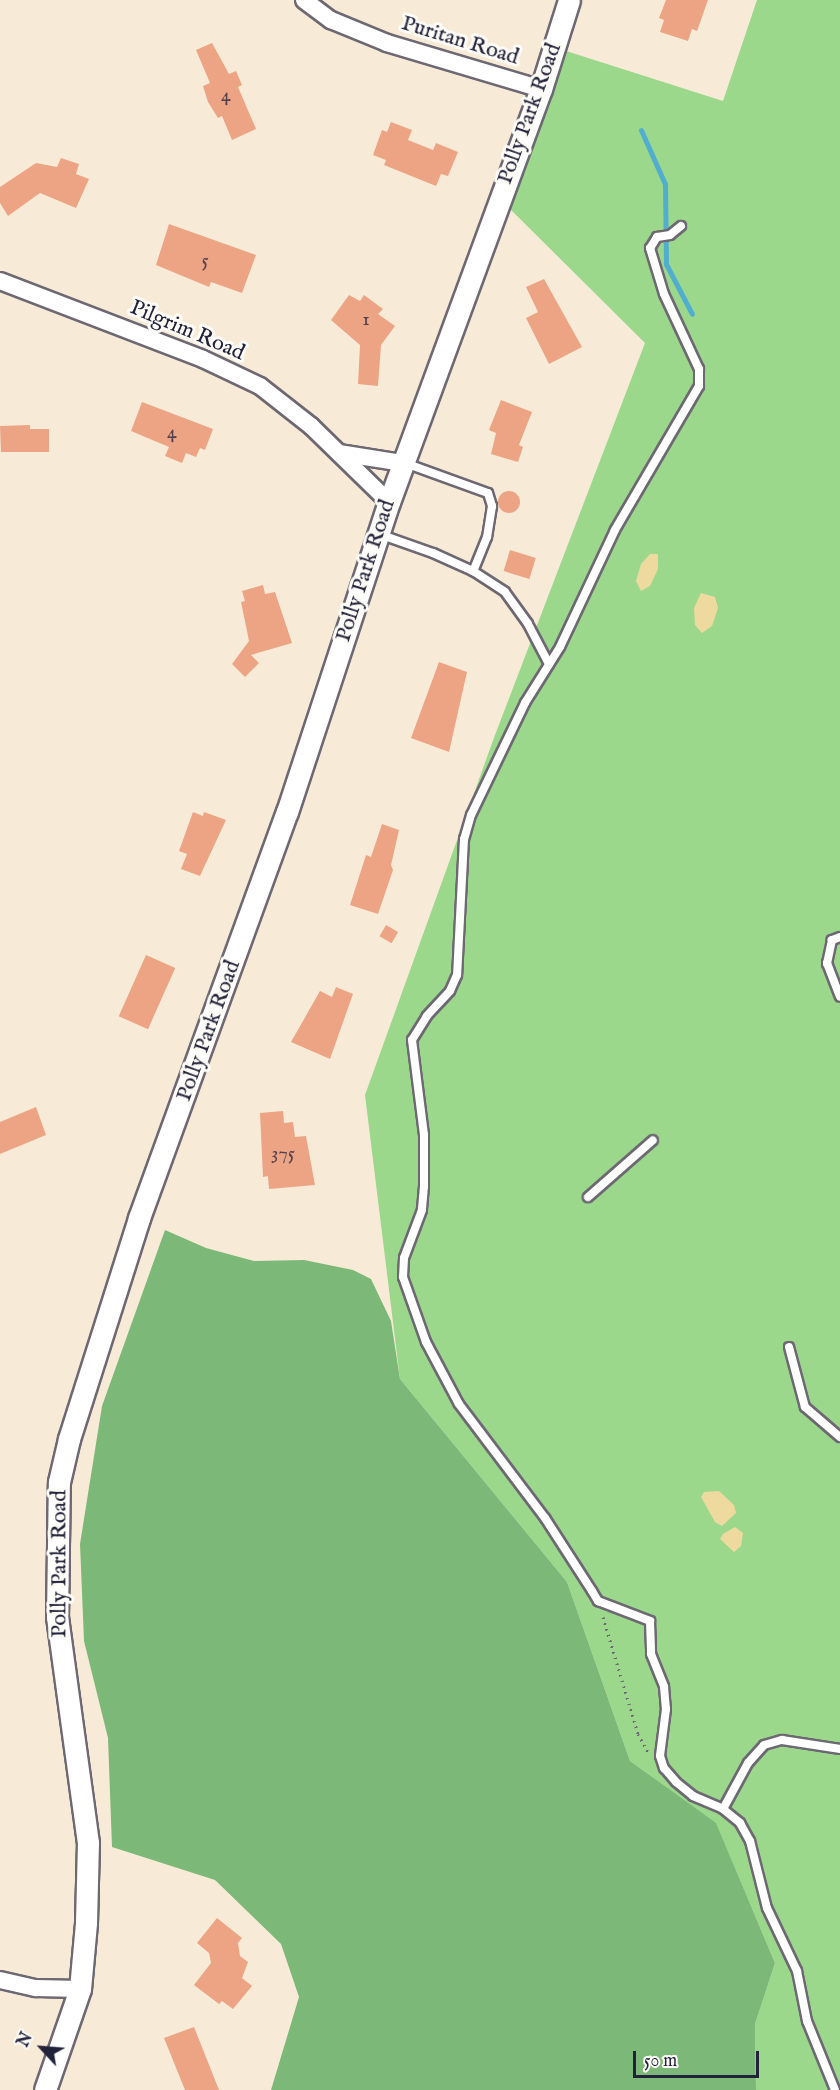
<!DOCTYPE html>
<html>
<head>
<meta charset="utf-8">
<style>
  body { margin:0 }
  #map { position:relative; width:840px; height:2090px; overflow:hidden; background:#f7ebd7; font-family:"IM FELL English",serif }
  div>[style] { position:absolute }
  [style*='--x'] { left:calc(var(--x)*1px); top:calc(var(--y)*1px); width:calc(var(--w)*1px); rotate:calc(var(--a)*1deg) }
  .green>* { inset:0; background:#9bd88c }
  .forest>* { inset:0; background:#7cb878 }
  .sand>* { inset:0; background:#eeda9e }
  .stream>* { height:5px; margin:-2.5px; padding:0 2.5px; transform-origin:2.5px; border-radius:2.5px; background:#51aecf }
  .building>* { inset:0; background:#eca485; transform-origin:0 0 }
  .round { border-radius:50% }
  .path>* { height:3px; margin-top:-1.5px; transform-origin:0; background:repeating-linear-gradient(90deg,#6d6872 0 1.5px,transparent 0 6px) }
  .roads { filter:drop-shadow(2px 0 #6d6872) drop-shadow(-2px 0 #6d6872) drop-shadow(0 2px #6d6872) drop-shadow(0 -2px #6d6872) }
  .service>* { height:8px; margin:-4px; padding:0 4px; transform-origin:4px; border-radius:4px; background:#fff }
  .minor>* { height:16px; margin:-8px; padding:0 8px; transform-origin:8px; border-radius:8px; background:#fff }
  .tertiary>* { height:21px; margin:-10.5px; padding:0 10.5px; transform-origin:10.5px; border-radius:10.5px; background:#fff }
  span { translate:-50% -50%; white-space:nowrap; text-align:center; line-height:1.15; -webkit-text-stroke:6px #fdfcf7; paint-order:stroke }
  .number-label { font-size:20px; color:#54424e }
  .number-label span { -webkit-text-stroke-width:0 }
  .street-label { font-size:22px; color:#22223b }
  .north { position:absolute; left:12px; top:2018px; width:60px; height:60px; -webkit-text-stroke:4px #fdfcf7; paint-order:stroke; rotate:296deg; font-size:16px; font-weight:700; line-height:24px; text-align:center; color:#22223b }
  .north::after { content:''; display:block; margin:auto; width:21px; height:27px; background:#22223b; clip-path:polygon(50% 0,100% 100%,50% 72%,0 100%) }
  .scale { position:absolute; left:633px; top:2051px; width:126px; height:27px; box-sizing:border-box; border:3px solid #22223b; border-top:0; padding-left:8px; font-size:18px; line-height:21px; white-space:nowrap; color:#22223b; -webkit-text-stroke:4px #fdfcf7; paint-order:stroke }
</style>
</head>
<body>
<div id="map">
  <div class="green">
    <div style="clip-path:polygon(757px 0,840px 0,840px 2090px,756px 2090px,755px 2024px,775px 1963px,716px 1824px,630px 1761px,567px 1582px,400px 1379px,365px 1095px,495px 735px,645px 343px,506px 205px,563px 50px,723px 101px)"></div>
  </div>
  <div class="forest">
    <div style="clip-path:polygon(165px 1230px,206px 1248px,254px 1261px,304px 1260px,353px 1270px,371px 1279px,391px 1321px,400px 1379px,567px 1582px,630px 1761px,716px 1823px,775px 1963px,755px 2024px,756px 2090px,271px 2090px,299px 1997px,281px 1944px,215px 1880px,112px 1847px,108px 1738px,84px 1641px,80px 1544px,102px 1406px)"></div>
  </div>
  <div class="sand">
    <div style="clip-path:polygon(650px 554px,658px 554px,658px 569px,650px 586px,641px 591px,636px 581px,641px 564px)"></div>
    <div style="clip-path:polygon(701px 593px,715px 597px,718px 608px,712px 626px,702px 633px,695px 625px,694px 608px)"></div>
    <div style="clip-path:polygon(719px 1491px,734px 1505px,736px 1513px,722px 1526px,715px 1522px,701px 1497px,704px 1492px)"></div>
    <div style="clip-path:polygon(735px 1527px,743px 1533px,741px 1546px,734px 1552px,720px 1539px,723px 1534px)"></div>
  </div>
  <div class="stream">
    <div style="--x:641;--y:130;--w:59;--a:66"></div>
    <div style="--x:665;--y:184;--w:80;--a:89.3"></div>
    <div style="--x:666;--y:264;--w:56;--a:62.5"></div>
  </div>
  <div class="building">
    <div style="clip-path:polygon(666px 0,708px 0,697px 31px,692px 29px,688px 41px,660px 32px,664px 20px,659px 18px)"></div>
    <div style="clip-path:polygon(212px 43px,229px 74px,236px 71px,242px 85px,238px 87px,256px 129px,232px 140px,222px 116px,218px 118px,208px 102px,203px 86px,210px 83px,196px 50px)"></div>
    <div style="clip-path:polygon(391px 122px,412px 130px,408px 140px,433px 150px,436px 143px,458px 152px,448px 176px,441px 174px,436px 186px,384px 165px,386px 160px,373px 155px,382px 130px,387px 132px)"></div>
    <div style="clip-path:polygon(61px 158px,79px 164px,76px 174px,89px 179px,76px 208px,40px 193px,8px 216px,0 203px,0 187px,36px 163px,57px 167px)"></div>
    <div style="clip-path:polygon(169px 224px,256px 255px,242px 293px,211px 282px,209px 287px,156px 265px)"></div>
    <div style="clip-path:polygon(544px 279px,582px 347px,549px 364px,526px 318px,538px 312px,526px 287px)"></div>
    <div style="clip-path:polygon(349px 295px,360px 301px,364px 295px,383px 309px,378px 314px,395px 326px,381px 345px,378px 386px,358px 384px,360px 345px,331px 320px)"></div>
    <div style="clip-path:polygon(501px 400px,532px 412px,519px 445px,523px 447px,518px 462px,491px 454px,496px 433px,489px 430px)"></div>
    <div style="clip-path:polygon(142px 402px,213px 429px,205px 450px,200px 448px,196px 457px,186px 453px,182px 463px,165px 456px,169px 447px,131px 431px)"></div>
    <div style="clip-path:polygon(30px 425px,30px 429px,49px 429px,49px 452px,1px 452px,0 426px)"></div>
    <div class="round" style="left:498px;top:491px;width:22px;height:22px"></div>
    <div style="left:510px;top:550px;width:27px;height:22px;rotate:17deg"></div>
    <div style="clip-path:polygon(263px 585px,265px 594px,275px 592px,292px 643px,251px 655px,259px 663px,245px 677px,232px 664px,249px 641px,241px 602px,245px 601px,242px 591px)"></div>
    <div style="clip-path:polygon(439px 662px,467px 672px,449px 752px,411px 738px)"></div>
    <div style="clip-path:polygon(193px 812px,203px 816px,204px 812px,226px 820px,200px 876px,181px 869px,187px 854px,179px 851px)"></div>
    <div style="clip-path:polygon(382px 824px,399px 830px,391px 865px,393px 870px,378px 914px,350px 905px,366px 855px,371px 857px)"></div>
    <div style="left:386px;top:925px;width:14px;height:13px;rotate:30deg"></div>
    <div style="left:146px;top:955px;width:32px;height:67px;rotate:24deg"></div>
    <div style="clip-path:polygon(336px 987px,353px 994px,330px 1059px,291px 1042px,320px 991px,332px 997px)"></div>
    <div style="clip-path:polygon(36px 1107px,46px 1135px,0 1154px,0 1122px)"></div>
    <div style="clip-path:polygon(283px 1111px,284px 1123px,293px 1122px,295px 1137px,306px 1136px,315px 1185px,269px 1189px,268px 1176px,263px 1177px,260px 1113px)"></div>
    <div style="clip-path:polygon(217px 1918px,242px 1938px,238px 1943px,240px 1956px,248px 1962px,242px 1978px,252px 1986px,233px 2009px,222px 2001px,219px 2004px,194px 1985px,211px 1963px,209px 1953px,197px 1943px)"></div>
    <div style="clip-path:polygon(194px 2027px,219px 2090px,185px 2090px,164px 2038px)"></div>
  </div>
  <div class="path">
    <div style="--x:603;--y:1617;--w:122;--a:73.3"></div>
    <div style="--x:638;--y:1734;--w:21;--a:61"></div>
  </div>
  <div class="roads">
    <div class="service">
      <div style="--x:681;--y:226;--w:14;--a:141"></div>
      <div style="--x:670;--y:235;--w:13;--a:171"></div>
      <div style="--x:657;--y:237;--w:13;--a:122"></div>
      <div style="--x:650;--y:248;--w:48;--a:73.1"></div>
      <div style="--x:664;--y:294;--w:83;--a:65"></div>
      <div style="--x:699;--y:369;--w:17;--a:90"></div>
      <div style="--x:699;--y:386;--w:167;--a:120.3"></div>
      <div style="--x:615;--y:530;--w:129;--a:115.2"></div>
      <div style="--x:560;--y:647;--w:66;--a:122"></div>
      <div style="--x:525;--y:703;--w:124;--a:115.7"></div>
      <div style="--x:471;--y:815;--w:25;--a:106"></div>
      <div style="--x:464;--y:839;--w:136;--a:92.9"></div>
      <div style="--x:457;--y:975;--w:17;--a:114"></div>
      <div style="--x:450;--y:991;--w:34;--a:133"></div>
      <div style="--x:427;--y:1016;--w:28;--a:122"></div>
      <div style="--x:412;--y:1040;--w:96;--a:82.8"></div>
      <div style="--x:424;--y:1135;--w:51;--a:90"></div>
      <div style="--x:424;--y:1186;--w:24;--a:95"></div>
      <div style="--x:422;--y:1210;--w:51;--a:110.6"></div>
      <div style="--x:404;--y:1258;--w:19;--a:93"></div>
      <div style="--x:403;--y:1277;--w:69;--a:70.5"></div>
      <div style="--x:426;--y:1342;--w:70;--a:62"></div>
      <div style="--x:459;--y:1404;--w:143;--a:53"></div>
      <div style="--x:545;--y:1518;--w:87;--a:57.2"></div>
      <div style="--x:592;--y:1591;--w:12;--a:59"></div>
      <div style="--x:598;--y:1601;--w:56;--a:21"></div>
      <div style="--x:650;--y:1621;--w:33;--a:88"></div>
      <div style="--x:651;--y:1654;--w:35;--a:68"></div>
      <div style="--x:664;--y:1687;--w:22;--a:85"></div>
      <div style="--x:666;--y:1709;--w:47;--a:97.3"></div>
      <div style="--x:660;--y:1756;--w:13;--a:72"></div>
      <div style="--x:664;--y:1768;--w:18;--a:49"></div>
      <div style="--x:676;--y:1782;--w:22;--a:39"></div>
      <div style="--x:693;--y:1796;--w:33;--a:23"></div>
      <div style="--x:723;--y:1809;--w:52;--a:-61.5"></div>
      <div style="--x:748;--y:1763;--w:24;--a:-48"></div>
      <div style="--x:764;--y:1745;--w:19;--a:-16"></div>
      <div style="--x:782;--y:1740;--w:59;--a:8.8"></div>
      <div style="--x:405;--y:463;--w:88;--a:19.9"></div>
      <div style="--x:488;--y:493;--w:14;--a:73"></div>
      <div style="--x:492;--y:506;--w:31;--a:99"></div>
      <div style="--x:487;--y:537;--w:37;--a:112"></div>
      <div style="--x:379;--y:534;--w:57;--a:19.4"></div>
      <div style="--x:433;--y:553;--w:44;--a:24.2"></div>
      <div style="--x:473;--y:571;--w:38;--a:33"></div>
      <div style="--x:505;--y:592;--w:39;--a:54"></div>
      <div style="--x:528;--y:624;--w:45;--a:62.3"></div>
      <div style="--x:840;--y:937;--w:9;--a:159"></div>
      <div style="--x:832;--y:940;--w:24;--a:102"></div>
      <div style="--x:827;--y:963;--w:36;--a:69"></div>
      <div style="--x:588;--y:1197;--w:86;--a:-41.2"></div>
      <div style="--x:789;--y:1347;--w:62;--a:75.1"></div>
      <div style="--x:805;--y:1407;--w:46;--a:40.6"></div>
      <div style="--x:723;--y:1809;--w:22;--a:39"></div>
      <div style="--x:740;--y:1823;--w:21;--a:61"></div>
      <div style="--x:750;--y:1841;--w:69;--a:75.8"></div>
      <div style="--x:767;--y:1908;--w:70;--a:64.5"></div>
      <div style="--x:797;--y:1971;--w:51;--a:78.7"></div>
      <div style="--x:807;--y:2021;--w:74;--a:67.9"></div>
    </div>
    <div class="minor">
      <div style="--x:304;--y:0;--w:34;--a:37"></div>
      <div style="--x:331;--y:20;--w:61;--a:22.3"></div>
      <div style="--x:387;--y:43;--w:161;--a:16.6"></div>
      <div style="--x:0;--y:281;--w:217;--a:21"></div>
      <div style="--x:203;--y:359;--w:63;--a:25.3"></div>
      <div style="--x:260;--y:386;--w:65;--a:38.1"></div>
      <div style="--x:311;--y:426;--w:109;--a:44.3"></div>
      <div style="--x:339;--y:453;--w:65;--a:8.9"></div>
      <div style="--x:0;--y:1980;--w:37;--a:13"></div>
      <div style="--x:36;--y:1988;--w:44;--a:1.3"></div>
    </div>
    <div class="tertiary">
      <div style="--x:45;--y:2090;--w:107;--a:-70.9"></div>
      <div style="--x:80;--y:1989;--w:66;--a:-84.8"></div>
      <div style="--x:86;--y:1923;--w:80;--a:-88.6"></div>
      <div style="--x:88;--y:1843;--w:228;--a:-97.8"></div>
      <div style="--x:57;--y:1617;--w:135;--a:-89.2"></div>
      <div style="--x:59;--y:1482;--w:44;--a:-76.9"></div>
      <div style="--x:69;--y:1439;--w:232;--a:-72.4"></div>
      <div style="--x:139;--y:1218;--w:432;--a:-70"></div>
      <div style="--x:287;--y:812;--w:326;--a:-71.8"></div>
      <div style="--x:389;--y:502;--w:440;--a:-69.8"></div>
      <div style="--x:541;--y:89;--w:93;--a:-72.5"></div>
    </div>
  </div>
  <div class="number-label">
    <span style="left:226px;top:95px">4</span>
    <span style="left:205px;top:260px">5</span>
    <span style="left:366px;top:319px">1</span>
    <span style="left:172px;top:432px">4</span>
    <span style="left:283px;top:1153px">375</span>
  </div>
  <div class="street-label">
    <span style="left:460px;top:41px;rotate:17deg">Puritan Road</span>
    <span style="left:530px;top:114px;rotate:-70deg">Polly Park Road</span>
    <span style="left:187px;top:331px;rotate:23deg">Pilgrim Road</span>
    <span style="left:366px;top:571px;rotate:-72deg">Polly Park Road</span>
    <span style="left:209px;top:1031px;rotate:-70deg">Polly Park Road</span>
    <span style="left:60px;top:1564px;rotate:-90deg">Polly Park Road</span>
  </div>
  <div class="north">N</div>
  <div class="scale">50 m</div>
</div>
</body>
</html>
